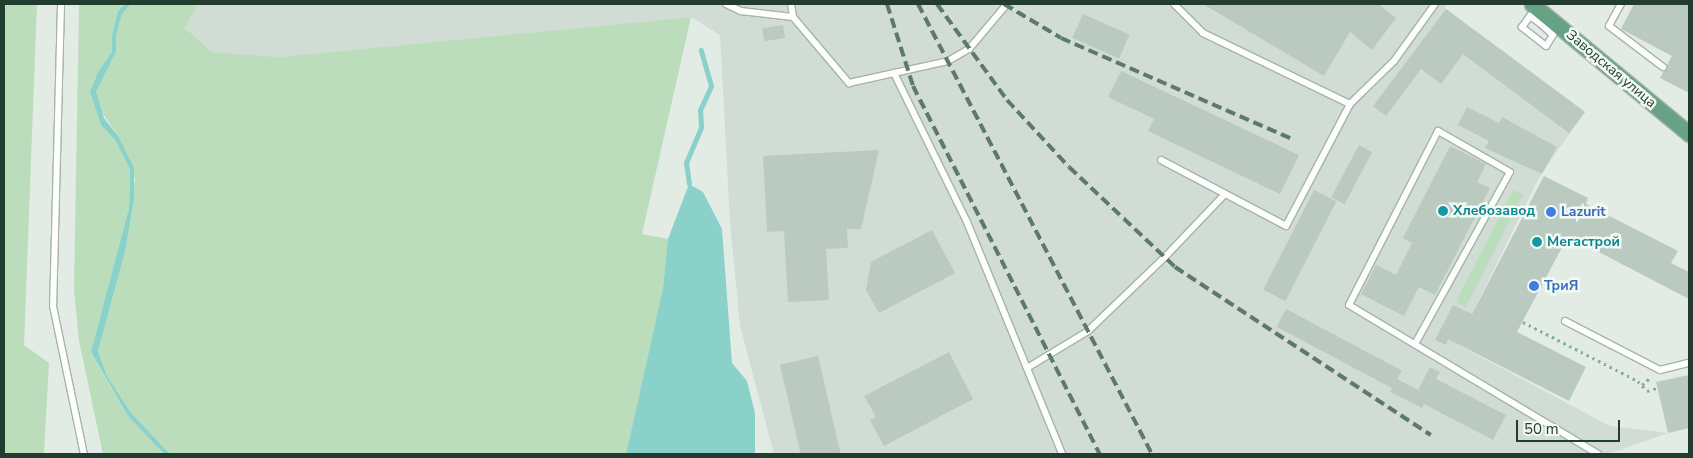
<!DOCTYPE html>
<html>
<head>
<meta charset="utf-8">
<style>
  body { margin:0 }
  #map { position:relative; width:1693px; height:458px; overflow:hidden; background:#e2ece5; font-family:"Nunito Sans",sans-serif }
  div>[style] { position:absolute }
  [style*='--x'] { left:calc(var(--x)*1px); top:calc(var(--y)*1px); width:calc(var(--w)*1px); rotate:calc(var(--a)*1deg) }
  .built>* { inset:0; background:#d0dcd4 }
  .green>* { inset:0; background:#bbddbc; transform-origin:0 0 }
  .water>* { inset:0; background:#8ad1ca }
  .stream>* { height:4.5px; margin:-2.25px; padding:0 2.25px; transform-origin:2.25px; border-radius:2.25px; background:#8ad1ca }
  .building>* { inset:0; background:#bacac0; transform-origin:0 0 }
  .path>* { height:2.5px; margin-top:-1.25px; transform-origin:0; background:repeating-linear-gradient(90deg,#83b096 0 2.5px,transparent 0 6.5px) }
  .roads { filter:drop-shadow(1px 0 #a5b4ab) drop-shadow(-1px 0 #a5b4ab) drop-shadow(0 1px #a5b4ab) drop-shadow(0 -1px #a5b4ab) }
  .service>* { height:6px; margin:-3px; padding:0 3px; transform-origin:3px; border-radius:3px; background:#fff }
  .primary>* { height:15px; margin:-7.5px; padding:0 7.5px; transform-origin:7.5px; border-radius:7.5px; background:#67a284 }
  .rail>* { height:4px; margin-top:-2px; transform-origin:0; background:repeating-linear-gradient(90deg,#5c796a 0 10px,transparent 0 15px) }
  .dots>* { width:14px; height:14px; translate:-50% -50%; box-sizing:border-box; border:2px solid #f3f9f4; border-radius:50% }
  span { translate:-50% -50%; white-space:nowrap; text-align:center; line-height:1.15; -webkit-text-stroke:5px #f3f9f4; paint-order:stroke }
  .street-label { font-size:14px; color:#223d2f }
  .culture-label { font-size:14px; color:#0d838f; font-weight:700 }
  .left { translate:0 -50%; text-align:left }
  .shop-label { font-size:14px; color:#366cbe; font-weight:700 }
  .frame { position:absolute; inset:0; border:5px solid #223d2f; pointer-events:none }
  .scale { position:absolute; left:1516px; top:420px; width:104px; height:22px; box-sizing:border-box; border:2px solid #223d2f; border-top:0; padding-left:6px; font-size:15px; line-height:18px; white-space:nowrap; color:#223d2f; -webkit-text-stroke:4px #f3f9f4; paint-order:stroke }
</style>
</head>
<body>
<div id="map">
  <div class="built">
    <div style="clip-path:polygon(198px 4px,1444px 4px,1446px 9px,1585px 112px,1541px 174px,1457px 344px,1610px 426px,1668px 433px,1608px 454px,774px 454px,740px 326px,730px 222px,720px 35px,691px 17px,279px 57px,212px 52px,185px 28px)"></div>
  </div>
  <div class="green">
    <div style="clip-path:polygon(4px 4px,37px 4px,24px 345px,49px 363px,44px 454px,4px 454px)"></div>
    <div style="clip-path:polygon(79px 4px,125px 4px,118px 11px,112px 35px,112px 52px,98px 72px,90px 92px,101px 125px,115px 140px,129px 167px,130px 174px,129px 208px,91px 353px,128px 416px,164px 454px,103px 454px,79px 341px,74px 290px)"></div>
    <div style="clip-path:polygon(131px 4px,198px 4px,185px 28px,212px 52px,279px 57px,691px 17px,642px 234px,668px 239px,663px 288px,626px 454px,170px 454px,131px 413px,107px 376px,98px 350px,125px 252px,135px 179px,118px 136px,99px 108px,96px 92px,116px 52px,116px 35px,122px 14px)"></div>
    <div style="left:1513px;top:190px;width:11px;height:126px;rotate:27deg"></div>
  </div>
  <div class="water">
    <div style="clip-path:polygon(125px 4px,131px 4px,122px 14px,116px 35px,116px 52px,96px 92px,104px 118px,118px 136px,134px 168px,134px 198px,125px 252px,98px 351px,107px 376px,131px 413px,170px 454px,164px 454px,128px 416px,91px 352px,129px 208px,130px 174px,129px 167px,115px 140px,101px 125px,90px 92px,98px 72px,112px 52px,112px 35px,118px 11px)"></div>
    <div style="clip-path:polygon(689px 184px,703px 192px,722px 229px,732px 363px,747px 381px,755px 413px,755px 454px,626px 454px,663px 288px,668px 239px)"></div>
  </div>
  <div class="stream">
    <div style="--x:689;--y:184;--w:21;--a:-98"></div>
    <div style="--x:686;--y:163;--w:39;--a:-67"></div>
    <div style="--x:701;--y:127;--w:17;--a:-93"></div>
    <div style="--x:700;--y:110;--w:26;--a:-65"></div>
    <div style="--x:711;--y:86;--w:37;--a:-106"></div>
  </div>
  <div class="building">
    <div style="clip-path:polygon(1203px 4px,1378px 4px,1396px 18px,1372px 50px,1350px 32px,1324px 76px)"></div>
    <div style="clip-path:polygon(1634px 4px,1689px 4px,1689px 93px,1660px 78px,1672px 56px,1621px 29px)"></div>
    <div style="clip-path:polygon(1446px 9px,1585px 112px,1569px 133px,1463px 54px,1441px 84px,1421px 69px,1386px 116px,1373px 106px)"></div>
    <div style="left:1083px;top:14px;width:51px;height:26px;rotate:24deg"></div>
    <div style="left:783px;top:25px;width:13px;height:21px;rotate:81deg"></div>
    <div style="clip-path:polygon(1121px 71px,1299px 155px,1280px 194px,1148px 131px,1154px 119px,1108px 97px)"></div>
    <div style="clip-path:polygon(1467px 107px,1499px 123px,1502px 117px,1557px 147px,1542px 174px,1485px 148px,1489px 141px,1458px 125px)"></div>
    <div style="left:1359px;top:145px;width:15px;height:59px;rotate:28deg"></div>
    <div style="clip-path:polygon(1450px 146px,1486px 164px,1477px 182px,1490px 188px,1435px 295px,1419px 287px,1404px 316px,1361px 294px,1376px 265px,1396px 275px,1412px 243px,1403px 238px)"></div>
    <div style="clip-path:polygon(879px 150px,861px 229px,847px 229px,848px 248px,826px 249px,829px 300px,788px 302px,784px 231px,767px 232px,763px 156px)"></div>
    <div style="clip-path:polygon(1544px 176px,1588px 198px,1586px 204px,1678px 251px,1671px 263px,1689px 272px,1689px 299px,1568px 236px,1517px 332px,1586px 367px,1569px 401px,1448px 339px,1446px 345px,1435px 340px,1453px 305px,1472px 314px)"></div>
    <div style="left:1314px;top:190px;width:25px;height:112px;rotate:27deg"></div>
    <div style="clip-path:polygon(932px 230px,955px 273px,879px 313px,866px 290px,871px 262px)"></div>
    <div style="left:1286px;top:309px;width:131px;height:20px;rotate:28deg"></div>
    <div style="clip-path:polygon(949px 352px,973px 399px,884px 446px,870px 420px,876px 417px,864px 396px)"></div>
    <div style="left:818px;top:356px;width:101px;height:39px;rotate:77deg"></div>
    <div style="clip-path:polygon(1430px 367px,1440px 372px,1436px 379px,1506px 415px,1493px 440px,1424px 404px,1422px 408px,1390px 392px,1397px 379px,1418px 390px)"></div>
    <div style="clip-path:polygon(1689px 375px,1689px 428px,1668px 433px,1656px 382px)"></div>
  </div>
  <div class="path">
    <div style="--x:1523;--y:322;--w:129;--a:27.2"></div>
    <div style="--x:1638;--y:381;--w:13;--a:48"></div>
    <div style="--x:1647;--y:391;--w:10;--a:-17"></div>
    <div style="--x:1642;--y:385;--w:13;--a:-42"></div>
  </div>
  <div class="roads">
    <div class="service">
      <div style="--x:61;--y:4;--w:302;--a:91.5"></div>
      <div style="--x:53;--y:306;--w:151;--a:78.2"></div>
      <div style="--x:726;--y:4;--w:17;--a:25"></div>
      <div style="--x:741;--y:11;--w:52;--a:6.6"></div>
      <div style="--x:791;--y:4;--w:13;--a:81"></div>
      <div style="--x:793;--y:17;--w:87;--a:49.7"></div>
      <div style="--x:849;--y:83;--w:101;--a:-12.5"></div>
      <div style="--x:948;--y:61;--w:24;--a:-30"></div>
      <div style="--x:969;--y:49;--w:59;--a:-49.8"></div>
      <div style="--x:1174;--y:4;--w:41;--a:45"></div>
      <div style="--x:1203;--y:33;--w:163;--a:25.8"></div>
      <div style="--x:1350;--y:104;--w:62;--a:-44.3"></div>
      <div style="--x:1394;--y:61;--w:70;--a:-54.3"></div>
      <div style="--x:1621;--y:4;--w:25;--a:119"></div>
      <div style="--x:1609;--y:26;--w:68;--a:37.2"></div>
      <div style="--x:1541;--y:24;--w:16;--a:43"></div>
      <div style="--x:1553;--y:35;--w:13;--a:122"></div>
      <div style="--x:1546;--y:46;--w:31;--a:-142"></div>
      <div style="--x:1522;--y:27;--w:14;--a:-54"></div>
      <div style="--x:1530;--y:16;--w:14;--a:36"></div>
      <div style="--x:1541;--y:24;--w:8;--a:-60"></div>
      <div style="--x:894;--y:73;--w:166;--a:63.9"></div>
      <div style="--x:967;--y:222;--w:251;--a:67.7"></div>
      <div style="--x:1161;--y:160;--w:141;--a:27.8"></div>
      <div style="--x:1286;--y:226;--w:138;--a:-62.3"></div>
      <div style="--x:1565;--y:321;--w:107;--a:27.3"></div>
      <div style="--x:1660;--y:370;--w:30;--a:-14"></div>
      <div style="--x:1415;--y:344;--w:196;--a:-61.1"></div>
      <div style="--x:1510;--y:172;--w:83;--a:-150.3"></div>
      <div style="--x:1438;--y:131;--w:195;--a:117.1"></div>
      <div style="--x:1349;--y:305;--w:290;--a:30.9"></div>
      <div style="--x:1027;--y:368;--w:71;--a:-31.2"></div>
      <div style="--x:1088;--y:331;--w:107;--a:-43.9"></div>
      <div style="--x:1165;--y:257;--w:87;--a:-46.4"></div>
    </div>
    <div class="primary">
      <div style="--x:1532;--y:4;--w:204;--a:39.6"></div>
    </div>
  </div>
  <div class="rail">
    <div style="--x:887;--y:4;--w:86;--a:72.4"></div>
    <div style="--x:913;--y:86;--w:413;--a:63.1"></div>
    <div style="--x:918;--y:4;--w:507;--a:62.53"></div>
    <div style="--x:937;--y:4;--w:119;--a:53.9"></div>
    <div style="--x:1007;--y:100;--w:91;--a:47.2"></div>
    <div style="--x:1069;--y:167;--w:146;--a:43.3"></div>
    <div style="--x:1175;--y:267;--w:306;--a:33.3"></div>
    <div style="--x:1004;--y:4;--w:66;--a:30.8"></div>
    <div style="--x:1061;--y:38;--w:255;--a:23.6"></div>
  </div>
  <div class="dots">
    <div style="left:1443px;top:211px;background:#0f9aa8"></div>
    <div style="left:1551px;top:212px;background:#3f7fe0"></div>
    <div style="left:1537px;top:242px;background:#0f9aa8"></div>
    <div style="left:1534px;top:286px;background:#3f7fe0"></div>
  </div>
  <div class="street-label">
    <span style="left:1611px;top:69px;rotate:40deg">Заводская улица</span>
  </div>
  <div class="culture-label">
    <span class="left" style="left:1453px;top:211px">Хлебозавод</span>
    <span class="left" style="left:1547px;top:242px">Мегастрой</span>
  </div>
  <div class="shop-label">
    <span class="left" style="left:1561px;top:212px">Lazurit</span>
    <span class="left" style="left:1544px;top:286px">ТриЯ</span>
  </div>
  <div class="frame"></div>
  <div class="scale">50 m</div>
</div>
</body>
</html>
